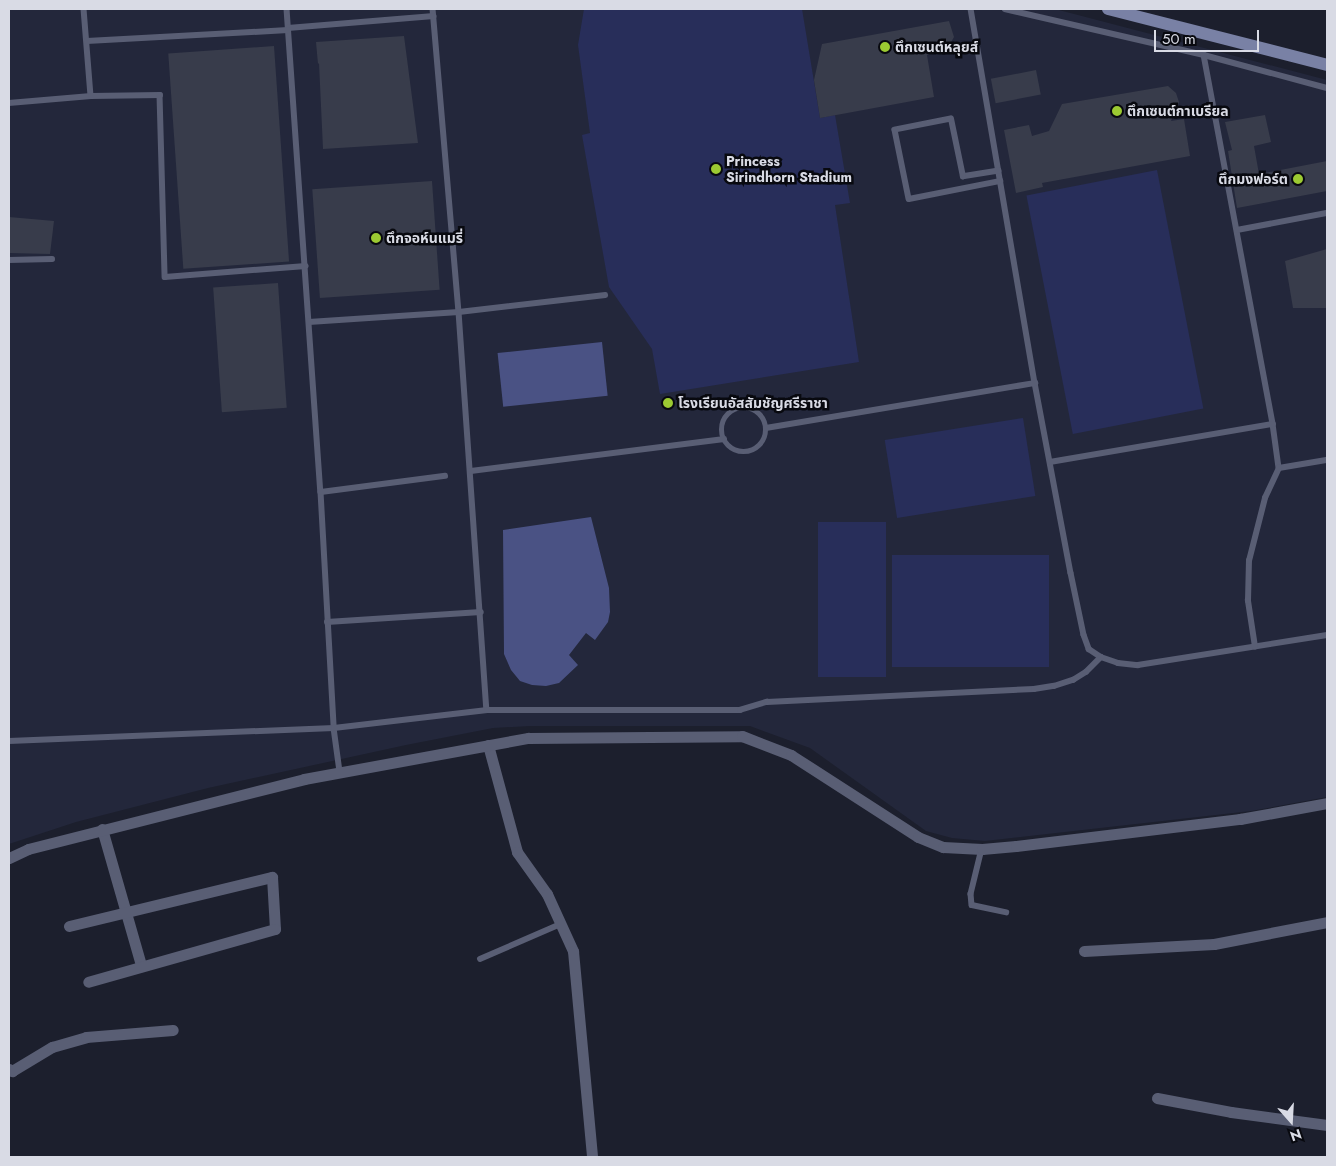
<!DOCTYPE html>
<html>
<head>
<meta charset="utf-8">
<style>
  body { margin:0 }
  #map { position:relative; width:1336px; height:1166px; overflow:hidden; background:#1c1f2d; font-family:Jost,"Noto Sans Thai",sans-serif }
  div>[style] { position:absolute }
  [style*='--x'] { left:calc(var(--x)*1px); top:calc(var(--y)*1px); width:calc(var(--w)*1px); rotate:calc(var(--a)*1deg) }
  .built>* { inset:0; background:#23273b }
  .green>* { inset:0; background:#282e5a; transform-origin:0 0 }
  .water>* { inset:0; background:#4a5284; transform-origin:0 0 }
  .building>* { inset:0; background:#383c4b; transform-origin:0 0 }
  .lane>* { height:5.5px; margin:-2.75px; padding:0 2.75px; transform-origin:2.75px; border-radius:2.75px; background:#595e74 }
  .lane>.ring { margin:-2.75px; padding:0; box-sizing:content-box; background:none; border:5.5px solid #595e74; border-radius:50% }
  .street>* { height:11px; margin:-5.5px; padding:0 5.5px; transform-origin:5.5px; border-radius:5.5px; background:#595e74 }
  .secondary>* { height:12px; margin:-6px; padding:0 6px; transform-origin:6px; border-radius:6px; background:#7981a5 }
  .dots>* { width:14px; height:14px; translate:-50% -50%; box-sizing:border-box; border:2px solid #08090f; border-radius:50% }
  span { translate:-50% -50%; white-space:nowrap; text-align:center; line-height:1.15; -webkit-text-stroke:5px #08090f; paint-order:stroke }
  .poi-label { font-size:14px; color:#d9dbe5; font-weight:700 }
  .left { translate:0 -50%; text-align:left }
  .right { translate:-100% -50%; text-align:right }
  .frame { position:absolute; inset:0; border:10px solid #d9dbe5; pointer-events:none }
  .north { position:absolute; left:1266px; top:1096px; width:50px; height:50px; -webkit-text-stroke:4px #08090f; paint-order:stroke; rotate:161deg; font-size:14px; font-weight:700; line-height:20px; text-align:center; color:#d9dbe5 }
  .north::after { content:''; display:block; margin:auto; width:18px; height:22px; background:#d9dbe5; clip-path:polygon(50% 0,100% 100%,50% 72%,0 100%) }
  .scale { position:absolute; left:1154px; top:30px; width:105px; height:22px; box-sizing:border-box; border:2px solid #d9dbe5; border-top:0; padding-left:6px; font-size:15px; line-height:18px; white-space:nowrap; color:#d9dbe5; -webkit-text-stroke:4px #08090f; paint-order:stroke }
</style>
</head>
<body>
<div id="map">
  <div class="built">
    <div style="clip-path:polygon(9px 9px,1055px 9px,1327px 80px,1327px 797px,1251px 811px,985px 841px,952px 838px,926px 831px,810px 748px,750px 726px,530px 726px,493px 728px,406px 745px,208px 788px,76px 822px,9px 844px)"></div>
  </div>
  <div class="green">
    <div style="clip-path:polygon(584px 9px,802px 9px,820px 118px,835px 115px,850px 203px,835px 205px,859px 362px,660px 394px,652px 349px,609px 287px,582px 135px,590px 133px,578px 45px)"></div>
    <div style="left:1157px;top:170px;width:243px;height:133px;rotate:79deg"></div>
    <div style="left:1023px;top:418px;width:79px;height:140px;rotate:81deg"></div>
    <div style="left:818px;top:522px;width:68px;height:155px"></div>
    <div style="left:892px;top:555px;width:157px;height:112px"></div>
  </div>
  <div class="water">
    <div style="left:602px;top:342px;width:54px;height:105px;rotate:84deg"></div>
    <div style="clip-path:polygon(591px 517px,609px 588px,610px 612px,608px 622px,595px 640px,586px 633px,569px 655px,578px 665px,559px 683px,546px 686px,532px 685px,520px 681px,511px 670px,504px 654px,503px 530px)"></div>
  </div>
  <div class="building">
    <div style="clip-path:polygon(949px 21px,954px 37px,946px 51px,927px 55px,934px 97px,820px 118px,814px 80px,822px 44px)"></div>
    <div style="clip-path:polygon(404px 36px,418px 143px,323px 149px,319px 63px,318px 64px,316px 42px)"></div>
    <div style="left:274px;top:46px;width:216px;height:106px;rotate:86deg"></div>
    <div style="left:1036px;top:70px;width:25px;height:46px;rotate:79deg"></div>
    <div style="clip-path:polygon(1168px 86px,1176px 93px,1179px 102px,1171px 121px,1184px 119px,1190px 156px,1042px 183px,1043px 187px,1016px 193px,1004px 130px,1029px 125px,1032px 136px,1049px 131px,1062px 104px)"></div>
    <div style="clip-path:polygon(1265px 115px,1271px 142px,1254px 146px,1259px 174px,1327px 161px,1327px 191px,1237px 208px,1228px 151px,1232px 150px,1225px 122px)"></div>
    <div style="left:432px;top:181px;width:109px;height:120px;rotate:86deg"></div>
    <div style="clip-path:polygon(9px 217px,54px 221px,50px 254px,9px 253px)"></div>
    <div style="clip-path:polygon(1327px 249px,1327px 308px,1293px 308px,1285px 261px)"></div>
    <div style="left:278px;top:283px;width:125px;height:65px;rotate:86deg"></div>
  </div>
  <div class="lane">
    <div style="--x:84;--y:9;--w:87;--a:85.4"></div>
    <div style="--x:287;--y:9;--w:484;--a:86"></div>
    <div style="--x:321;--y:492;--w:236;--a:86.8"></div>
    <div style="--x:334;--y:728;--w:44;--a:82.2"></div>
    <div style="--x:433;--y:9;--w:304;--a:85.1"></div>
    <div style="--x:459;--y:312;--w:399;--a:86"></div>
    <div style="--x:971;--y:9;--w:379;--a:80.3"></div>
    <div style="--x:1035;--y:383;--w:193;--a:79.3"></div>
    <div style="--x:1071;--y:573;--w:63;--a:78.2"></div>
    <div style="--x:1084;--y:635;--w:15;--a:70"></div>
    <div style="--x:1089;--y:649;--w:14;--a:34"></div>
    <div style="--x:1101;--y:657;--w:18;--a:19"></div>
    <div style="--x:1118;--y:663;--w:20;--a:6"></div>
    <div style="--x:1138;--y:665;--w:191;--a:-9"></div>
    <div style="--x:1005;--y:9;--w:204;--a:13"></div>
    <div style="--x:1204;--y:55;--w:127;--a:15"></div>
    <div style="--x:288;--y:28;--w:146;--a:-4.7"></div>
    <div style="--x:87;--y:41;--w:201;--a:-3.1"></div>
    <div style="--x:1204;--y:55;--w:375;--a:79.4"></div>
    <div style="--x:1273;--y:424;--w:44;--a:82.2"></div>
    <div style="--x:1279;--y:468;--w:49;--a:-9.5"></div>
    <div style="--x:9;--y:103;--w:82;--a:-4.9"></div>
    <div style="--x:91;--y:96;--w:69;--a:-0.8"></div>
    <div style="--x:160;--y:95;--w:182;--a:88.4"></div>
    <div style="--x:165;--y:277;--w:141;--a:-4.5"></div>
    <div style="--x:999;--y:171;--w:36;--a:171"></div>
    <div style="--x:963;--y:177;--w:59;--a:-101.7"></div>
    <div style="--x:951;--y:119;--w:57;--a:168.9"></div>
    <div style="--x:895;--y:130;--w:70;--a:78.5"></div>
    <div style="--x:909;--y:199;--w:93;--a:-11.2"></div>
    <div style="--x:1237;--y:230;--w:92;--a:-10.7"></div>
    <div style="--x:9;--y:260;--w:43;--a:-1.3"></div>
    <div style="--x:309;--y:322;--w:150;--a:-3.8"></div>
    <div style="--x:459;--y:312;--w:147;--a:-6.6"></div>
    <div class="ring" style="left:722px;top:408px;width:38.5px;height:38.5px"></div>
    <div style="--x:766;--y:428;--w:273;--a:-9.5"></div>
    <div style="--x:1050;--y:462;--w:226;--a:-9.7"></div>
    <div style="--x:471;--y:471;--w:255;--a:-7.2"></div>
    <div style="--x:321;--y:492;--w:125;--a:-7.4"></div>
    <div style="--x:327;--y:622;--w:154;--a:-3.7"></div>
    <div style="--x:1255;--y:647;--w:47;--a:-98.7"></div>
    <div style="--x:1248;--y:601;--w:40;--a:-88.6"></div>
    <div style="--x:1249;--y:561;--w:65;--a:-75.7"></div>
    <div style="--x:1265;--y:498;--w:33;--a:-65"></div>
    <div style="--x:9;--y:741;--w:325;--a:-2.3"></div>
    <div style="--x:334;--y:728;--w:154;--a:-6.7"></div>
    <div style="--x:487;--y:710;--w:253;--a:0"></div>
    <div style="--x:740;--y:710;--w:28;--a:-17"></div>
    <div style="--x:767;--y:702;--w:267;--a:-2.8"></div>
    <div style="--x:1034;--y:689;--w:20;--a:-9"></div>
    <div style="--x:1054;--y:686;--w:20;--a:-18"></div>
    <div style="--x:1073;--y:680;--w:15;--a:-32"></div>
    <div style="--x:1086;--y:672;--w:21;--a:-45"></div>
    <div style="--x:982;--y:849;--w:46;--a:103.7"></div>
    <div style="--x:971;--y:894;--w:11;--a:85"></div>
    <div style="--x:972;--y:905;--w:35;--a:12"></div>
    <div style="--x:480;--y:959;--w:88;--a:-23.4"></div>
  </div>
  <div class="street">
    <div style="--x:488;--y:745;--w:111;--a:74.8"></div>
    <div style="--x:517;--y:852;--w:52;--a:54.5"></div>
    <div style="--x:547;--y:894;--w:63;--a:65.5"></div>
    <div style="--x:573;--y:951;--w:207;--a:84.7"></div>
    <div style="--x:102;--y:829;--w:141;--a:74"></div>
    <div style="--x:9;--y:858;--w:21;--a:-25"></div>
    <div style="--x:28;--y:849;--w:285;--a:-14.2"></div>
    <div style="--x:304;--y:779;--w:228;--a:-10.4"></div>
    <div style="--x:528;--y:738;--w:214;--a:-0.5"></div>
    <div style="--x:742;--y:736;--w:53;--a:21.2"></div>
    <div style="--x:791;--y:755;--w:151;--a:32.8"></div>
    <div style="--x:918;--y:837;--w:27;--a:22"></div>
    <div style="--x:943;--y:847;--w:39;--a:3"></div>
    <div style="--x:982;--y:849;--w:34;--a:-5"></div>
    <div style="--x:1016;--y:846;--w:226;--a:-6.9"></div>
    <div style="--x:1240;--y:819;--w:88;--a:-10.4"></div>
    <div style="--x:69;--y:926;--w:209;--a:-13.6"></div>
    <div style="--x:272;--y:877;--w:52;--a:86.7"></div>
    <div style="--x:275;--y:929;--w:194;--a:164.2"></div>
    <div style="--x:1084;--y:951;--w:130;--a:-3.1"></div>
    <div style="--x:1214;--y:944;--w:115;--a:-11"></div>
    <div style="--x:9;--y:1069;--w:4;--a:34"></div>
    <div style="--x:12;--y:1071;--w:47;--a:-31"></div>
    <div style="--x:52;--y:1047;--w:35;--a:-16"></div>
    <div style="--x:86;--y:1037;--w:87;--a:-4.6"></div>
    <div style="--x:1157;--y:1098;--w:75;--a:10.7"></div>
    <div style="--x:1231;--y:1112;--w:97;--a:7.7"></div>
  </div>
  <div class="secondary">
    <div style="--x:1108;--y:9;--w:226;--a:14.3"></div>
  </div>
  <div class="dots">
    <div style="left:885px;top:47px;background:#9cca32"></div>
    <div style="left:1117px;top:111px;background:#9cca32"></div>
    <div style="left:716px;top:169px;background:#9cca32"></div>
    <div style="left:1298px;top:179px;background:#9cca32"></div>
    <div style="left:376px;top:238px;background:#9cca32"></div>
    <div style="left:668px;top:403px;background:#9cca32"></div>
  </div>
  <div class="poi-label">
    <span class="left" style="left:895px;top:47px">ตึกเซนต์หลุยส์</span>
    <span class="left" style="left:1127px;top:111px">ตึกเซนต์กาเบรียล</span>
    <span class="left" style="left:726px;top:169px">Princess<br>Sirindhorn Stadium</span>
    <span class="right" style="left:1288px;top:179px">ตึกมงฟอร์ต</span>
    <span class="left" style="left:386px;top:238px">ตึกจอห์นแมรี่</span>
    <span class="left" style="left:678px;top:403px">โรงเรียนอัสสัมชัญศรีราชา</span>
  </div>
  <div class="frame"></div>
  <div class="north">N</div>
  <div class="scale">50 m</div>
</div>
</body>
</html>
